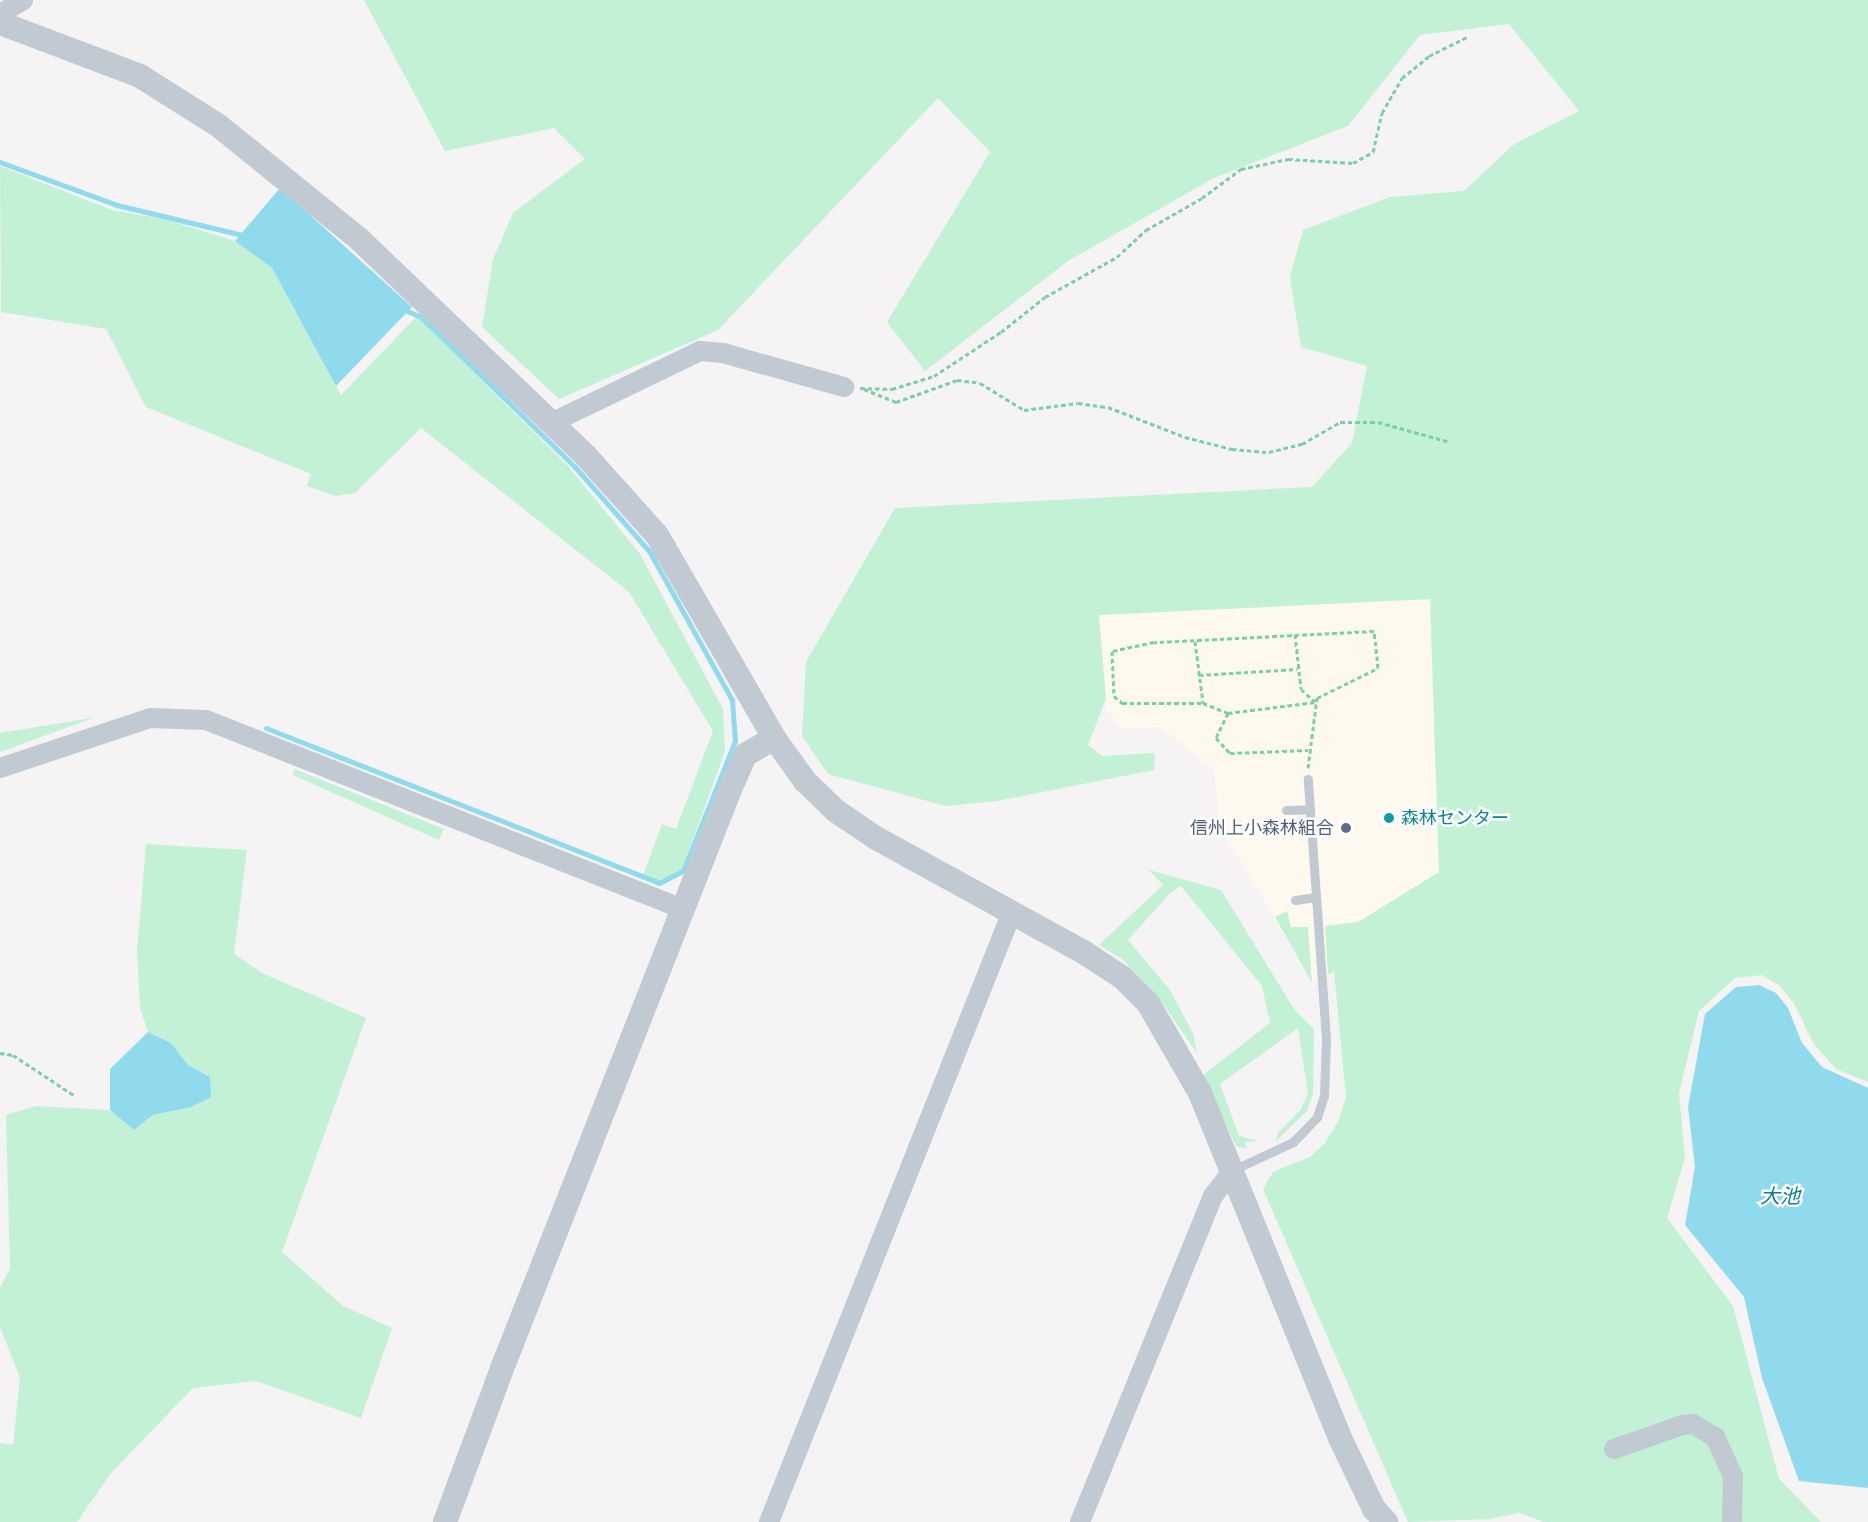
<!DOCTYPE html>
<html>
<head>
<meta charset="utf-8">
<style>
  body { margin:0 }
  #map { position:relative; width:1868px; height:1522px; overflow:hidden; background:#f5f3f3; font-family:"Work Sans","Noto Sans JP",sans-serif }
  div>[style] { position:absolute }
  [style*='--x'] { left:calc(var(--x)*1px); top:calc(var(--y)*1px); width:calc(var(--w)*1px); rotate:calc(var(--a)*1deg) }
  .commercial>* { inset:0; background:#fdf9ef }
  .green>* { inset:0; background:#c3f1d5 }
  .water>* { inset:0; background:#90daee }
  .stream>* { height:5px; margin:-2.5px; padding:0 2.5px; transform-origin:2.5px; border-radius:2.5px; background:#90daee }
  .path>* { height:3px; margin-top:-1.5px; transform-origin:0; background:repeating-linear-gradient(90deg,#7ad0a6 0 4.5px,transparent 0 7.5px) }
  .service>* { height:9px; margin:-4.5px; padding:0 4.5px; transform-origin:4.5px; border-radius:4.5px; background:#c1cad2 }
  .minor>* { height:20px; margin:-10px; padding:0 10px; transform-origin:10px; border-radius:10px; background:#c1cad2 }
  .tertiary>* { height:24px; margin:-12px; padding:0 12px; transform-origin:12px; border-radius:12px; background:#c1cad2 }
  .dots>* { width:16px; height:16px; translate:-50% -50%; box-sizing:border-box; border:3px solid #fff; border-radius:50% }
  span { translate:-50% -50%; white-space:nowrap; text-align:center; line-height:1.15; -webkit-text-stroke:5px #fff; paint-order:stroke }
  .culture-label { font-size:18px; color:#0d838f }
  .left { translate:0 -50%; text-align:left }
  .service-label { font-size:18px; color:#4e5e75 }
  .right { translate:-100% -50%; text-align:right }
  .water-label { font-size:20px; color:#0c7c9b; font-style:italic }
</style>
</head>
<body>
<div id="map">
  <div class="commercial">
    <div style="clip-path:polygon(1430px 599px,1439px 873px,1358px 922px,1334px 970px,1312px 983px,1219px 825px,1214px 769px,1160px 727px,1121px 729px,1106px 709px,1099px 615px)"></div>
  </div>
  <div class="green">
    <div style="clip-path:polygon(364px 0,1868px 0,1868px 1082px,1836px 1069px,1813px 1043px,1795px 1005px,1780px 986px,1762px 975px,1735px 978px,1699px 1011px,1679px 1093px,1685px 1158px,1667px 1218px,1733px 1306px,1779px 1479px,1821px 1522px,1545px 1522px,1519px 1513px,1489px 1519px,1408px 1522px,1263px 1189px,1273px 1172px,1310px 1157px,1325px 1143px,1339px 1120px,1346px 1097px,1334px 971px,1328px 975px,1325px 926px,1358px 922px,1439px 872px,1430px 599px,1099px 615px,1106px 699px,1088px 745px,1102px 756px,1155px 753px,1154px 770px,997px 801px,946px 806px,828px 774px,802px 736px,806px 662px,895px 508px,1312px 487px,1352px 443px,1367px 366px,1301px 347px,1290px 277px,1303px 230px,1390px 197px,1464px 191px,1513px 145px,1579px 111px,1509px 24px,1420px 35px,1348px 126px,1214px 178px,1068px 261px,925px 371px,887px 322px,990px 152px,938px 98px,718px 330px,559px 399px,482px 327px,493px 259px,513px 213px,585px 159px,554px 128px,445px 151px)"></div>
    <div style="clip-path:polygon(0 166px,112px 210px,164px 219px,235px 241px,272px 268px,341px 395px,417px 316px,568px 466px,640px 554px,723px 709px,725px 751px,682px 870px,659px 881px,643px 875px,662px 824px,676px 829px,713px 731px,629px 592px,421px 428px,355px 493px,335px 496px,307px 486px,311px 474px,146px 407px,106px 329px,1px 312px)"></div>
    <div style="clip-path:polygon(92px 718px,93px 718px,0 752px,0 733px)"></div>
    <div style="clip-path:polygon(294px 769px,444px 829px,439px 840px,293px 775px)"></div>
    <div style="clip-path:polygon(146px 844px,247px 850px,234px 954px,264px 974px,366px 1018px,282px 1252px,343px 1306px,392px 1328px,361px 1418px,256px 1381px,193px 1388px,111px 1473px,77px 1522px,0 1522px,0 1443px,13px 1445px,20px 1378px,0 1327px,0 1287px,10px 1269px,6px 1115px,36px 1106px,110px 1110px,134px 1130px,153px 1115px,191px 1107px,210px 1077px,188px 1065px,171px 1043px,148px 1032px,140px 1008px,137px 951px)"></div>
    <div style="clip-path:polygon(1149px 870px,1221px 890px,1294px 1009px,1314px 1029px,1313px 1094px,1307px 1111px,1276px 1141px,1278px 1133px,1301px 1109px,1308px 1093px,1298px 1028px,1220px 1084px,1239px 1136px,1259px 1141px,1245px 1142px,1246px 1149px,1236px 1146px,1203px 1075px,1270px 1023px,1262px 986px,1181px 886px,1171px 892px,1128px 940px,1170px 990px,1193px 1033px,1197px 1053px,1156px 994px,1122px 959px,1099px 945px,1163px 885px)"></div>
    <div style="clip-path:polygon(1287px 911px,1291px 927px,1308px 927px,1312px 983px,1275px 917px)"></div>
  </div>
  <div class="water">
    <div style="clip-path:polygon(280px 188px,412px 307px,336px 386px,272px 268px,235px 241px)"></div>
    <div style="clip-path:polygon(1759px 985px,1776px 993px,1788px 1008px,1802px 1043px,1822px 1067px,1868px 1088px,1868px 1488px,1799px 1481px,1762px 1378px,1744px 1297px,1685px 1225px,1695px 1167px,1688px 1107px,1705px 1014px,1736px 987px)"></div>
    <div style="clip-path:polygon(148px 1032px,171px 1043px,188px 1065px,210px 1077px,211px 1097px,191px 1107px,153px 1115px,134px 1130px,110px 1110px,110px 1069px)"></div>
  </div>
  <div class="stream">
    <div style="--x:0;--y:162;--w:125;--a:20.2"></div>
    <div style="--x:117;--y:205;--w:133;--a:13.5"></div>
    <div style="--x:266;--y:728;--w:422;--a:21.5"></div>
    <div style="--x:659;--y:883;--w:27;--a:-27"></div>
    <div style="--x:683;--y:871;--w:140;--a:-68.2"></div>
    <div style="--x:735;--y:741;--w:41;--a:-94.2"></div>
    <div style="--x:732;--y:700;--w:171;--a:-119.1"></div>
    <div style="--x:649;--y:551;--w:113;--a:-131.4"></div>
    <div style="--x:574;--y:466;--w:214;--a:-135.8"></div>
    <div style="--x:421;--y:317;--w:20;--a:-156"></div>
  </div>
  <div class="path">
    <div style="--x:860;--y:388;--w:32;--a:2"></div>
    <div style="--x:892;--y:389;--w:44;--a:-17.2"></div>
    <div style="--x:934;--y:376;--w:80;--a:-33.3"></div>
    <div style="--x:1001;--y:332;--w:56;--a:-38.5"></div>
    <div style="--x:1045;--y:297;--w:82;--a:-29.1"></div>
    <div style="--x:1117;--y:257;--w:40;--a:-43"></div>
    <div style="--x:1146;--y:230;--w:64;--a:-29.7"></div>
    <div style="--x:1202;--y:198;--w:49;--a:-36.6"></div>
    <div style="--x:1241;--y:169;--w:48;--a:-12"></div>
    <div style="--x:1288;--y:159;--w:65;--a:3.5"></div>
    <div style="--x:1353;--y:163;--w:23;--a:-29"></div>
    <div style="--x:1373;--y:152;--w:40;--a:-77"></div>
    <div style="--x:1382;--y:113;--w:40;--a:-60.3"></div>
    <div style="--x:1402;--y:78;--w:35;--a:-39"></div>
    <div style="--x:1429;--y:56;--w:45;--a:-26.6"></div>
    <div style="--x:864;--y:389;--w:35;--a:22"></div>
    <div style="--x:896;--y:402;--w:65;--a:-19.8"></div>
    <div style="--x:957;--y:380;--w:23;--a:7"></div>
    <div style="--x:980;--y:383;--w:52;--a:31.5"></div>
    <div style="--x:1024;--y:410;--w:54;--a:-7.4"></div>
    <div style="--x:1078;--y:403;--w:30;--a:8"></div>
    <div style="--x:1108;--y:407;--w:83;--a:21.3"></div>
    <div style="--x:1185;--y:437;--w:49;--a:14.3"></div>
    <div style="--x:1232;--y:449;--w:37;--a:5"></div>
    <div style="--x:1269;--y:452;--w:34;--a:-14"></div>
    <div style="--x:1302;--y:444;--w:44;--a:-30.1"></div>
    <div style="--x:1340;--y:422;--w:38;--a:0"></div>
    <div style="--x:1378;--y:422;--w:75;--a:15.5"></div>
    <div style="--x:1295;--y:634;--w:55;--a:83.8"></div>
    <div style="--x:1301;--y:689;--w:19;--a:43"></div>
    <div style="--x:1195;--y:641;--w:63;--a:82.6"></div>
    <div style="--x:1199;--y:675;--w:98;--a:-3.5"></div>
    <div style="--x:1228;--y:713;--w:28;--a:116"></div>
    <div style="--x:1216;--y:738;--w:21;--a:47"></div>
    <div style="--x:1230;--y:753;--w:78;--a:-2.2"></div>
    <div style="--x:1308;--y:768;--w:71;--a:-82.7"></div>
    <div style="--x:1317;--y:698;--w:68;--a:-26.2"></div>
    <div style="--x:1378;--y:668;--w:37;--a:-96"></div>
    <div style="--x:1374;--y:631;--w:220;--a:177.1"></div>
    <div style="--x:1154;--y:642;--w:43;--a:167.9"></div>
    <div style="--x:1112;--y:651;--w:45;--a:87.5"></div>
    <div style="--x:1114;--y:696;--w:11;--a:41"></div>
    <div style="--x:1122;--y:703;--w:81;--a:0"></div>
    <div style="--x:1203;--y:703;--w:27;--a:22"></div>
    <div style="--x:1228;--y:713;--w:88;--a:-7.2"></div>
    <div style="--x:0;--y:1053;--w:13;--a:9"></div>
    <div style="--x:13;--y:1055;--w:74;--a:33.5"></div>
  </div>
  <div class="service">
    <div style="--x:1286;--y:810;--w:24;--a:-2"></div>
    <div style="--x:1295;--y:900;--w:21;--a:-8"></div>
    <div style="--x:1233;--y:1170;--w:66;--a:-25"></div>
    <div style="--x:1293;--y:1142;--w:35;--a:-46"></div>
    <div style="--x:1317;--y:1117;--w:22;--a:-72"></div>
    <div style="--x:1324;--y:1096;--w:57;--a:-88"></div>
    <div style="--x:1326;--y:1039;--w:261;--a:-94"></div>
  </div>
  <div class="minor">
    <div style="--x:0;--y:14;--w:27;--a:-31"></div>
    <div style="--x:551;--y:423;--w:165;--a:-25.8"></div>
    <div style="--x:700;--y:351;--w:23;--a:5"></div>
    <div style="--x:723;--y:353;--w:126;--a:15.7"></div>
    <div style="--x:0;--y:768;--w:158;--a:-18.4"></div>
    <div style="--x:150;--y:718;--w:56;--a:2"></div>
    <div style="--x:206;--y:720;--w:513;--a:21.61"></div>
    <div style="--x:1614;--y:1449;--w:72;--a:-19.4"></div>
    <div style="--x:1682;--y:1425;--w:11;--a:-5"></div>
    <div style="--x:1693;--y:1424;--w:26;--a:31"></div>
    <div style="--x:1715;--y:1437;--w:43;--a:65.2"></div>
    <div style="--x:1733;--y:1476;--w:46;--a:91.2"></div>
    <div style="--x:769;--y:1522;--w:657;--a:-68.28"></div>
    <div style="--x:1080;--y:1522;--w:352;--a:-67.8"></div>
    <div style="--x:1213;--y:1196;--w:33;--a:-52"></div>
  </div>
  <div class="tertiary">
    <div style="--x:0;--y:23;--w:150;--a:20.7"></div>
    <div style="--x:140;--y:76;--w:93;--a:32.3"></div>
    <div style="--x:219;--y:126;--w:180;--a:38.9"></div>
    <div style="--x:359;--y:239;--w:314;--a:43.7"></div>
    <div style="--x:586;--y:456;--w:106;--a:48.1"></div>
    <div style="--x:657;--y:535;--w:234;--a:60"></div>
    <div style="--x:774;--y:738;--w:53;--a:54.2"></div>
    <div style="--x:805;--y:781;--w:43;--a:44.1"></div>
    <div style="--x:836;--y:811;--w:48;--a:34"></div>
    <div style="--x:876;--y:838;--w:239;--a:28.8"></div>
    <div style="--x:1085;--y:953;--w:45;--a:33.3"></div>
    <div style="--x:1123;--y:978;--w:35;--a:45"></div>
    <div style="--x:1148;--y:1003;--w:104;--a:60"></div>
    <div style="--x:1200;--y:1093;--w:372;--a:67.9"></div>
    <div style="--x:1340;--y:1438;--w:79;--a:64.4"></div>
    <div style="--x:1374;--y:1509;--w:18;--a:47"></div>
    <div style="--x:445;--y:1522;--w:172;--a:-69.6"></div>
    <div style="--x:505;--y:1361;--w:612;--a:-68.51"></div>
    <div style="--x:729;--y:792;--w:40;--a:-66.6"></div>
    <div style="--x:745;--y:755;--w:34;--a:-30"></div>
  </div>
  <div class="dots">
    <div style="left:1389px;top:818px;background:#0f9aa8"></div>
    <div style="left:1346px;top:828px;background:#5c6f8a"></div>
  </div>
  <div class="culture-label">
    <span class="left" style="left:1401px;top:818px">森林センター</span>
  </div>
  <div class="service-label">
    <span class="right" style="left:1334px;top:828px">信州上小森林組合</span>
  </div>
  <div class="water-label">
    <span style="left:1780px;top:1196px">大池</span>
  </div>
</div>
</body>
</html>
